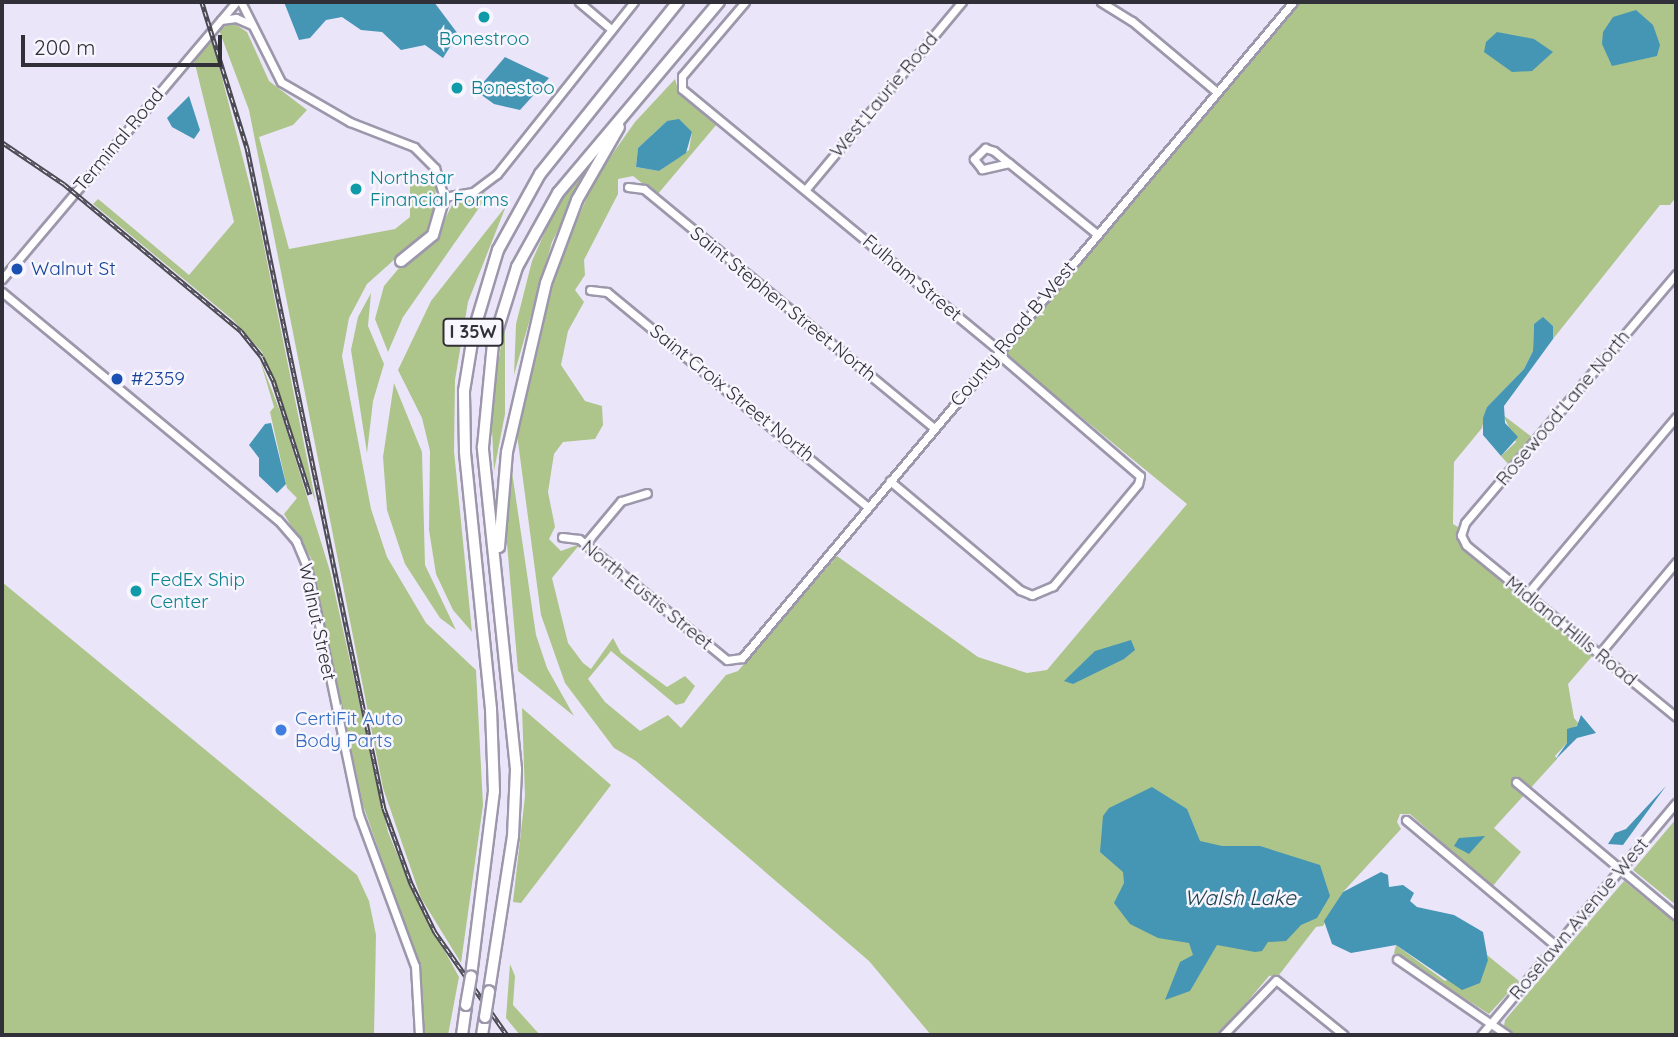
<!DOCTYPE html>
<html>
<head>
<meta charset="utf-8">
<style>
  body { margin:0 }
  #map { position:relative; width:1678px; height:1037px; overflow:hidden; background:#ebe5fa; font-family:Quicksand,sans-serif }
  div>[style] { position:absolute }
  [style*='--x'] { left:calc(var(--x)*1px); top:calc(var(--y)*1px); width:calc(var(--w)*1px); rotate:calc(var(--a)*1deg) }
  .green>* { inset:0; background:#adc58b }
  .water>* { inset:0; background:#4595b5 }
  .roads { filter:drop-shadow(2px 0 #9d97ab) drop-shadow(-2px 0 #9d97ab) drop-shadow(0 2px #9d97ab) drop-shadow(0 -2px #9d97ab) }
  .minor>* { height:7px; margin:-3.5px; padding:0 3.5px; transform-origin:3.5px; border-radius:3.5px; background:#fff }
  .highway>* { height:10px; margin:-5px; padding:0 5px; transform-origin:5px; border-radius:5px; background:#fff }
  .rail>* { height:4.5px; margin-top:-2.25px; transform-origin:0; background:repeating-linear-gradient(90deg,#f7f5fd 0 5px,#4c4a54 0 10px); box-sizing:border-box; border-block:2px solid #4c4a54 }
  .bridges { filter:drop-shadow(2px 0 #9d97ab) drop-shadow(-2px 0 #9d97ab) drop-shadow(0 2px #9d97ab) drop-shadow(0 -2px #9d97ab) }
  .highway-bridge>* { height:10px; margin:-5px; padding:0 5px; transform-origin:5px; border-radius:5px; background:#fff }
  .dots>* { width:19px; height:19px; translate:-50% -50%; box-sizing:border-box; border:4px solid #f7f5fd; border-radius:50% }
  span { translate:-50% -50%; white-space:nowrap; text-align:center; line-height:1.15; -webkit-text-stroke:5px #f7f5fd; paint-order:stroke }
  .shield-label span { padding:2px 5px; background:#f7f5fd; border:2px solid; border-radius:5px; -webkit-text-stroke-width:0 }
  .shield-label { font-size:18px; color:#312f37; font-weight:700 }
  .culture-label { font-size:19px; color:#0d838f }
  .left { translate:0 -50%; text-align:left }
  .street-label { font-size:19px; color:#312f37 }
  .transit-label { font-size:19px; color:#164399 }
  .shop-label { font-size:19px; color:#366cbe }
  .water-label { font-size:21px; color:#1b3f4e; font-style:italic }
  .frame { position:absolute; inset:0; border:4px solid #312f37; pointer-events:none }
  .scale { position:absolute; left:21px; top:35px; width:201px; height:32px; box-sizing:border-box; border:4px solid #312f37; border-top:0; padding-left:9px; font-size:21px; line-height:24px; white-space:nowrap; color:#312f37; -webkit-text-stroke:5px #f7f5fd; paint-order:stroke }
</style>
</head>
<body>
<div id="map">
  <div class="green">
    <div style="clip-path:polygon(evenodd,1301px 2px,1676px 2px,1676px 197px,1670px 205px,1660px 205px,1553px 339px,1553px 326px,1543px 318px,1534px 324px,1533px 351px,1524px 369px,1487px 407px,1482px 428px,1454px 462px,1453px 524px,1458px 527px,1460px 545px,1594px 654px,1568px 684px,1574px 718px,1579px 724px,1567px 731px,1567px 743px,1555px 756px,1557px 759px,1494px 828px,1521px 852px,1492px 887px,1410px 814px,1400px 814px,1397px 822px,1401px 829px,1343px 892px,1323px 926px,1316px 927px,1279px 975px,1269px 976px,1219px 1035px,931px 1035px,869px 961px,636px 761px,614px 748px,565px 683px,541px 615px,516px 427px,555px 270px,596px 177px,635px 122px,675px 79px,679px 93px,717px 124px,657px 195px,633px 176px,618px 179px,618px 194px,584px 260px,585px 275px,575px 290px,584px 302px,568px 331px,561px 365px,585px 401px,602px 406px,603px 425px,595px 439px,563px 442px,554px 454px,548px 492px,555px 527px,549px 539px,561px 551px,580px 544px,552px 578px,568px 643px,583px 663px,591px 669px,613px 638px,621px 653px,667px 687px,685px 676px,695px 686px,684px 703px,676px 705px,611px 651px,588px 679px,605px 702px,640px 731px,668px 715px,681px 728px,726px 675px,738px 671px,837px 556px,978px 657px,1027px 673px,1047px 670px,1187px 504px,1008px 357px,1008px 351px,1301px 2px,667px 121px,692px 132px,689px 150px,659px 171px,636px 167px,638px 148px,667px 121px)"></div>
    <div style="clip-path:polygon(232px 22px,247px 32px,269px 81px,307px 110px,293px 125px,259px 137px,289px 249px,395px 229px,410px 217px,410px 185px,434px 181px,436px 188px,432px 226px,367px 284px,349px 318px,342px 356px,371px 509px,387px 557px,426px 623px,476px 670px,483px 805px,461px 963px,421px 898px,383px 788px,249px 110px,219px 30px)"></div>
    <div style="clip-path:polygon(212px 39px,258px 217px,316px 503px,262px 352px,233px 320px,93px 204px,98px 199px,103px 203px,189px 275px,234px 222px,194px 60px)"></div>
    <div style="clip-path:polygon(597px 153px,552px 242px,514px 375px,516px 324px,532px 261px,557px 205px)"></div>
    <div style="clip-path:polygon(483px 192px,488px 195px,403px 317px,388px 352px,375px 319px,384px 286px,399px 268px,434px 241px,452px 205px)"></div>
    <div style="clip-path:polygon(506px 206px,468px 302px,455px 380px,454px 451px,472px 632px,453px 610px,436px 574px,429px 530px,430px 451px,422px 418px,398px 370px,431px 301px)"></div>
    <div style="clip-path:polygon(371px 293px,368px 326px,384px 364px,373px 401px,367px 453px,351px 350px,358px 317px)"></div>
    <div style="clip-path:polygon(505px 319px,505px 414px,494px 471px,491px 409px)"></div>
    <div style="clip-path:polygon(260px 360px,283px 419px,330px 571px,388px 832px,414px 895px,459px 977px,448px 1035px,424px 1035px,420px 968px,363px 805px,311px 558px,284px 514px,297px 498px,287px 488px,270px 412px,274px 407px)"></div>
    <div style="clip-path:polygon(394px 383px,422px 452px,425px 565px,456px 630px,440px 618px,405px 564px,387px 510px,383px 457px)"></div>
    <div style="clip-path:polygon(1503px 415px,1532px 437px,1509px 465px,1501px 456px,1516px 442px)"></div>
    <div style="clip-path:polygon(511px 465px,536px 635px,547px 668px,574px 716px,518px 671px,506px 532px)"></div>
    <div style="clip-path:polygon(2px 582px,357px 875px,369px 901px,376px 935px,374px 1035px,2px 1035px)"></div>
    <div style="clip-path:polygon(522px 708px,611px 785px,521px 903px,513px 902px,525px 796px)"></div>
    <div style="clip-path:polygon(1676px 819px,1676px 905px,1633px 870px)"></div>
    <div style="clip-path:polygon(1624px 881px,1676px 923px,1676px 1035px,1515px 1035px,1504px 1026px,1505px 1020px)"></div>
    <div style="clip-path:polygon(1396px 945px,1445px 981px,1488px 960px,1487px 955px,1519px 981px,1489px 1014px,1394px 953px)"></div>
    <div style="clip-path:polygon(510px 964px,515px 976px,513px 1005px,540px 1035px,520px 1035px,506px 1018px)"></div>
  </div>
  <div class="water">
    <div style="clip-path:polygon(284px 2px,434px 2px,458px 34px,443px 58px,425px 45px,401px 50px,382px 32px,361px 30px,342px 17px,326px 20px,310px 38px,299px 40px)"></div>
    <div style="clip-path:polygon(1636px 10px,1653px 25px,1660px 45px,1657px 56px,1612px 66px,1602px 44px,1603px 32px,1613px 17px)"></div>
    <div style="clip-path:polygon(1497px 32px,1534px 39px,1553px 52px,1532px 71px,1512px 72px,1484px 52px,1486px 42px)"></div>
    <div style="clip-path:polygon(505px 57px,549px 78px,520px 110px,494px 104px,476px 91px)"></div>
    <div style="clip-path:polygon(189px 96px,200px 130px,194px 139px,172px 127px,167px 118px)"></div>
    <div style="clip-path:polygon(679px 119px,692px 132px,686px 153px,659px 171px,636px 167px,638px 148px,667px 121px)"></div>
    <div style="clip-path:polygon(1543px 317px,1553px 326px,1553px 339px,1504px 406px,1505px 423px,1518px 437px,1501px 456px,1483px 435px,1483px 418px,1487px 407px,1524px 369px,1533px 351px,1534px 324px)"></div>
    <div style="clip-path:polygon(271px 423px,286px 484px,277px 493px,259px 476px,259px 458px,249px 445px,265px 424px)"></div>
    <div style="clip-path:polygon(1131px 640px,1135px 650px,1124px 659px,1073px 684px,1064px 681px,1095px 651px)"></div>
    <div style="clip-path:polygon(1581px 715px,1596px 733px,1577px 738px,1555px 760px,1567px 743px,1567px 729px,1577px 726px)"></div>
    <div style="clip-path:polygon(1666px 786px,1623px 845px,1608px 844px,1615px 833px,1626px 829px)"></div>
    <div style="clip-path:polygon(1152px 787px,1187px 809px,1200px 841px,1222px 846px,1260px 846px,1320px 865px,1330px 896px,1317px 918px,1301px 925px,1286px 941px,1268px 942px,1262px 951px,1255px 952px,1217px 945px,1190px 991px,1165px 1000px,1180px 962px,1193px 955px,1189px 943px,1158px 938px,1130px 924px,1114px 903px,1124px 883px,1123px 872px,1100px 852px,1103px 816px,1109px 808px)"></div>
    <div style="clip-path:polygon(1485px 836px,1469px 854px,1454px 846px,1459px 838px)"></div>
    <div style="clip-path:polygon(1381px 872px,1388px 875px,1389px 887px,1403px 885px,1414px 893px,1410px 901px,1417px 907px,1454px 915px,1483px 932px,1488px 960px,1480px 983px,1462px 990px,1396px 945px,1351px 953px,1332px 944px,1324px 921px,1343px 892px)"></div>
  </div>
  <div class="roads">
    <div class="minor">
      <div style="--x:241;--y:2;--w:89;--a:63.4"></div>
      <div style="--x:281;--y:82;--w:80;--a:30.1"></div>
      <div style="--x:350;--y:122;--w:69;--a:21.3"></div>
      <div style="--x:414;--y:147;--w:30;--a:45"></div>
      <div style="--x:435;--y:168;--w:30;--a:73"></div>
      <div style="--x:444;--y:197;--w:29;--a:-10"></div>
      <div style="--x:473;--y:192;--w:30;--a:-37"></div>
      <div style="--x:497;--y:174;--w:220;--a:-51.5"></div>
      <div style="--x:579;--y:2;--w:42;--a:40.2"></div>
      <div style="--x:745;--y:2;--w:97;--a:130.4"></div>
      <div style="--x:682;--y:76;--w:13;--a:90"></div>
      <div style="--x:682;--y:89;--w:411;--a:39.5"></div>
      <div style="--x:999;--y:350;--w:10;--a:61"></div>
      <div style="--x:1004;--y:359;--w:179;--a:40.7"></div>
      <div style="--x:1140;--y:476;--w:8;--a:104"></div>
      <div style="--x:1138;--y:484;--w:133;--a:129.8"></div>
      <div style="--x:1053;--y:586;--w:23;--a:157"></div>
      <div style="--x:1032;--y:595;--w:13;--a:-157"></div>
      <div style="--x:1020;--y:590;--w:170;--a:-140"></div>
      <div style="--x:1101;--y:2;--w:36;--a:32"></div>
      <div style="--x:1132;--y:21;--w:111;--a:39.9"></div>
      <div style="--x:221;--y:20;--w:15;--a:-8"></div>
      <div style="--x:236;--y:18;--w:17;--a:24"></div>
      <div style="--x:1009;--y:163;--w:28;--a:167"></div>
      <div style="--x:982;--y:169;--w:13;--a:-129"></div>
      <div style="--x:974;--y:159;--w:16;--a:-45"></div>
      <div style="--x:985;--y:148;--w:9;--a:18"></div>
      <div style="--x:994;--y:151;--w:19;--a:39"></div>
      <div style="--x:1009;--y:163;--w:113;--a:38.9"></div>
      <div style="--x:628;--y:187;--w:16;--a:7"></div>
      <div style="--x:644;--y:189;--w:376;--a:39.5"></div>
      <div style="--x:806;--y:189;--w:244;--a:-50.2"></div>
      <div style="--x:1676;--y:274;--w:326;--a:130.3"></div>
      <div style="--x:1465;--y:523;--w:13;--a:108"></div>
      <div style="--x:1461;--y:535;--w:11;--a:63"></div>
      <div style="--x:1466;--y:545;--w:271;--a:39.3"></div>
      <div style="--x:2;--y:279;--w:363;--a:-49.8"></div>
      <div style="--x:590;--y:290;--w:17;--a:7"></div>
      <div style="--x:607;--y:292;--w:338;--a:39.5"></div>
      <div style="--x:2;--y:292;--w:358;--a:39.6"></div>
      <div style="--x:278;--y:520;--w:28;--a:49"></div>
      <div style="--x:296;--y:541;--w:28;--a:67"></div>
      <div style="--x:307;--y:567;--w:253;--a:78.2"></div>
      <div style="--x:359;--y:815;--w:161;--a:69.7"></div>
      <div style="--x:415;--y:966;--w:69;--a:86.7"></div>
      <div style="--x:562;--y:537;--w:17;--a:7"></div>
      <div style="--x:579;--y:539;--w:191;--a:39.3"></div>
      <div style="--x:727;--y:660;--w:15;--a:-8"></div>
      <div style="--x:742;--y:658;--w:857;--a:-49.97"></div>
      <div style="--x:585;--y:544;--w:56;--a:-50.1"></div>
      <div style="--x:621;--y:501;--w:27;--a:-17"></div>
      <div style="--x:1527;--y:594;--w:231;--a:-49.9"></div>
      <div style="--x:1600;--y:653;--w:119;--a:-50.1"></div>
      <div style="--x:1516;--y:782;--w:209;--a:39.9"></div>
      <div style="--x:1406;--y:820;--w:196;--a:40"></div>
      <div style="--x:1397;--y:959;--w:134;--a:34.6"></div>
      <div style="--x:1223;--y:1035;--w:76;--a:-46.1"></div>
      <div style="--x:1276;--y:980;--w:87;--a:39"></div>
      <div style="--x:1481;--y:1035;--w:303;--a:-50"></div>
    </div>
    <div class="highway">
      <div style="--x:401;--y:261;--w:41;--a:-39.1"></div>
      <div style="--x:433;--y:235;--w:40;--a:-74"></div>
      <div style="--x:499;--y:547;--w:95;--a:-85.2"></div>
      <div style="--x:507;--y:452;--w:173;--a:-77"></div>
      <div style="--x:546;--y:283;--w:89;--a:-69.5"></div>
      <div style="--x:577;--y:200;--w:84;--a:-60.1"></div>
      <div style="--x:471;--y:976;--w:186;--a:-82.9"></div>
      <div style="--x:494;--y:791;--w:82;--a:-92.1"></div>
      <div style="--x:491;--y:709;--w:259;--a:-95.8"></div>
      <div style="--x:465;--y:451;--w:60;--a:-91"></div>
      <div style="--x:464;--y:391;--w:62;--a:-80.7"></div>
      <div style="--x:474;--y:330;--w:84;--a:-73.3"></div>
      <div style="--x:498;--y:250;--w:87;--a:-61.1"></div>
      <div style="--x:540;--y:174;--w:221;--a:-51.3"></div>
      <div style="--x:489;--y:991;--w:157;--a:-81.2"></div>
      <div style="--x:513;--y:836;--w:67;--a:-87.4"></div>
      <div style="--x:516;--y:769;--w:324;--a:-95.9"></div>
      <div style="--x:483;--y:447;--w:103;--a:-84.5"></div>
      <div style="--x:493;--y:344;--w:81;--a:-72.7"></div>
      <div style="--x:517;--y:267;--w:85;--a:-61"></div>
      <div style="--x:558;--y:193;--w:250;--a:-49.9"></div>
      <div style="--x:462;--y:1035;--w:30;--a:-82"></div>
      <div style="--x:482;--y:1035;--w:18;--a:-81"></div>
    </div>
  </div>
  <div class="rail">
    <div style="--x:202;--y:2;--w:152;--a:72.8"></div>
    <div style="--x:247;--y:147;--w:675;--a:78.29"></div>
    <div style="--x:384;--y:808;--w:80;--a:70.2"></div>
    <div style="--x:411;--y:883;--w:55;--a:63.9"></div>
    <div style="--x:435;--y:932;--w:126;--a:55"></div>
    <div style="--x:2;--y:142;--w:75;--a:34.1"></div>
    <div style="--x:64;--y:184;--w:230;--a:39.7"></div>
    <div style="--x:241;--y:331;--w:33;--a:51"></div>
    <div style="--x:262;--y:357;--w:28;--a:64"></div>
    <div style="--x:274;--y:382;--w:118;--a:72.2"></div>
  </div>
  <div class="bridges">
    <div class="highway-bridge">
      <div style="--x:466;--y:1005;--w:29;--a:-80"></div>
      <div style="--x:485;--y:1017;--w:26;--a:-81"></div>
    </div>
  </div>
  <div class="dots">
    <div style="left:484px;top:17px;background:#0f9aa8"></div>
    <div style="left:457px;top:88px;background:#0f9aa8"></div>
    <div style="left:356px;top:189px;background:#0f9aa8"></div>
    <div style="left:17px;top:269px;background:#1a4fb4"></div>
    <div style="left:117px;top:379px;background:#1a4fb4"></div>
    <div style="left:136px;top:591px;background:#0f9aa8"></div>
    <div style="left:281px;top:730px;background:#3f7fe0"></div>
  </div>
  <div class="shield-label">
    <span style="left:473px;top:332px">I 35W</span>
  </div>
  <div class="culture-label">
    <span style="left:484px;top:39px">Bonestroo</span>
    <span class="left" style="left:471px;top:88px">Bonestoo</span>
    <span class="left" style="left:370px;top:189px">Northstar<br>Financial Forms</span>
    <span class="left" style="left:150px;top:591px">FedEx Ship<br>Center</span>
  </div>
  <div class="street-label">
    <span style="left:884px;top:95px;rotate:-50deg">West Laurie Road</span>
    <span style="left:119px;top:140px;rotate:-50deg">Terminal Road</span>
    <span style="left:912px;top:278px;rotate:40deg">Fulham Street</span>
    <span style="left:783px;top:304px;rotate:39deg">Saint Stephen Street North</span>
    <span style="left:1013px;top:334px;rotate:-50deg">County Road B West</span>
    <span style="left:732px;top:393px;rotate:39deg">Saint Croix Street North</span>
    <span style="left:1563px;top:408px;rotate:-50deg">Rosewood Lane North</span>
    <span style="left:647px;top:595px;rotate:39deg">North Eustis Street</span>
    <span style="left:317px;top:622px;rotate:78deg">Walnut Street</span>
    <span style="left:1571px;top:631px;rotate:39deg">Midland Hills Road</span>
    <span style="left:1579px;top:919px;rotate:-50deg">Roselawn Avenue West</span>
  </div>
  <div class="transit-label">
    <span class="left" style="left:31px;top:269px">Walnut St</span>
    <span class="left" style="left:131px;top:379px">#2359</span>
  </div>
  <div class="shop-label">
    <span class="left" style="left:295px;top:730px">CertiFit Auto<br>Body Parts</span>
  </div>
  <div class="water-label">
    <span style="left:1240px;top:897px">Walsh Lake</span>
  </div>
  <div class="frame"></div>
  <div class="scale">200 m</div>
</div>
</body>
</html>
